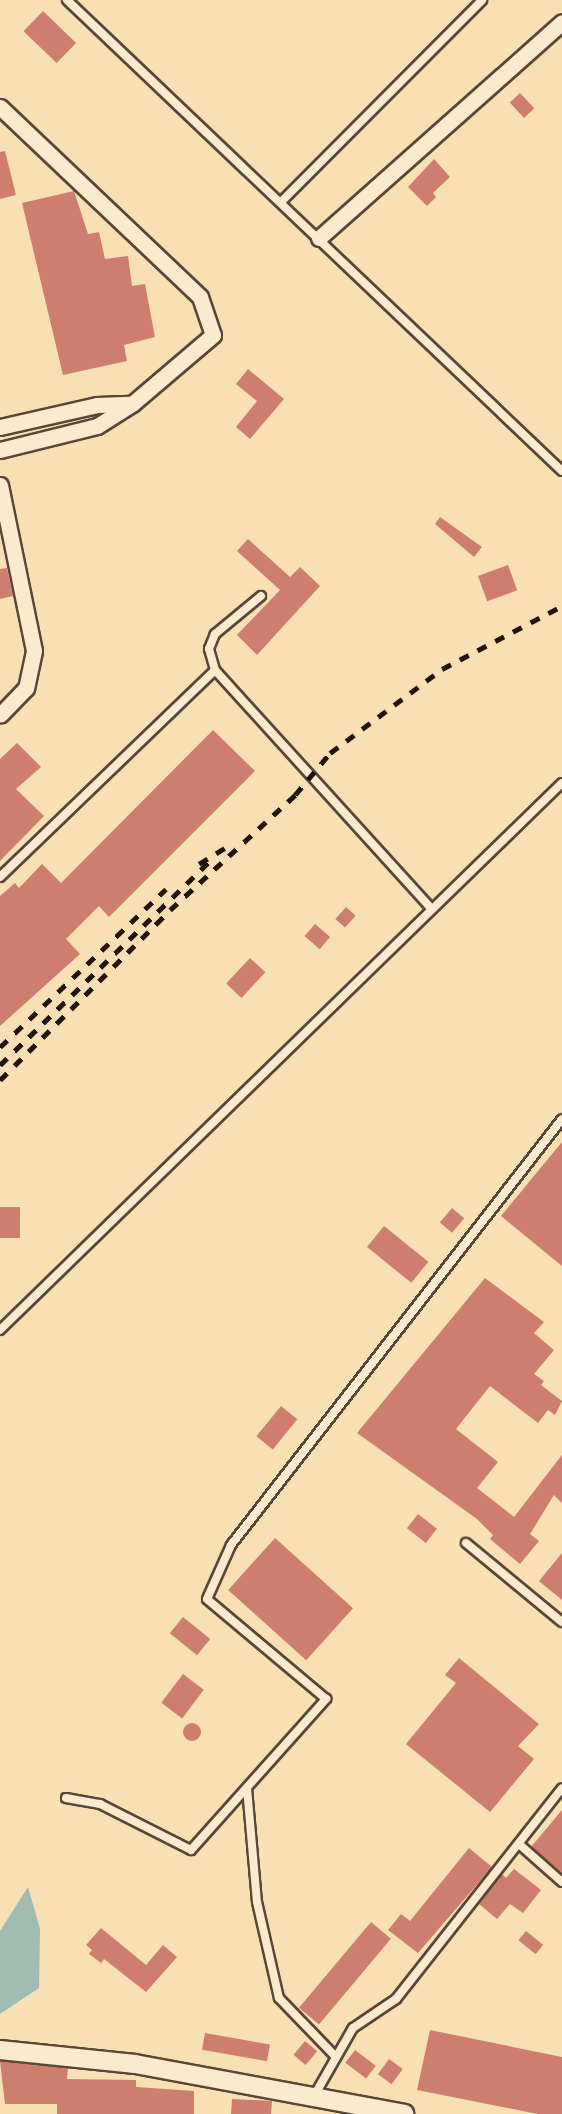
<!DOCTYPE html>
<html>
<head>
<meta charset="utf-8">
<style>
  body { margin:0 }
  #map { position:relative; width:562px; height:2114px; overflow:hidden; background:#f9dfb4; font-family:"EB Garamond",serif }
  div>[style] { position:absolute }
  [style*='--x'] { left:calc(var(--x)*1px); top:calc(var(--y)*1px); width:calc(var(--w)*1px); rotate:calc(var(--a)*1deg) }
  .water>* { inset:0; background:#9ebcaf }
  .building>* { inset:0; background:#cd7e6f; transform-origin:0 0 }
  .round { border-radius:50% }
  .roads { filter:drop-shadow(2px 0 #584736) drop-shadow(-2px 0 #584736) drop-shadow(0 2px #584736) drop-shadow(0 -2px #584736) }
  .service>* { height:8px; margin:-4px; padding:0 4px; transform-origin:4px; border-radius:4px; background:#fbeace }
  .minor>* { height:15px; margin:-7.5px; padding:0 7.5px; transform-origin:7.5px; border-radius:7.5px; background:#fbeace }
  .tertiary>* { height:18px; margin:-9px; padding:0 9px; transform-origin:9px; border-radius:9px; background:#fbeace }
  .rail>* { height:4.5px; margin-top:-2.25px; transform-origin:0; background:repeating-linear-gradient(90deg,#22140c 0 10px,transparent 0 20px) }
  span { translate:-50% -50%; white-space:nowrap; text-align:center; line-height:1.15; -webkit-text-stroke:5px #fbeace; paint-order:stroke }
</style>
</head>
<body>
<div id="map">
  <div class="water">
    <div style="clip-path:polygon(28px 1887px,40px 1929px,39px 1988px,0 2014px,0 1931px)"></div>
  </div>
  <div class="building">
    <div style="left:43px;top:11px;width:46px;height:28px;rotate:44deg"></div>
    <div style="left:520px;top:93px;width:21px;height:14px;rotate:47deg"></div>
    <div style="clip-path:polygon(5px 151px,16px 195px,0 199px,0 152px)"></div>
    <div style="clip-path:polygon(434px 159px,450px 177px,433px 193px,436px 197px,427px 206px,408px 187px)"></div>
    <div style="clip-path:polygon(74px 191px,88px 234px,99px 232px,105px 259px,128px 256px,132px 286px,145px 284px,155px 337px,124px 345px,127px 361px,63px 375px,22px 203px)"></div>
    <div style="clip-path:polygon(248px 369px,284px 399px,250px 439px,236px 427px,257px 401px,236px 384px)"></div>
    <div style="clip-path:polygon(440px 517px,482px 547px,474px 557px,435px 524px)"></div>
    <div style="clip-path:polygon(248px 539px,290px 577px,300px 567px,320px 586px,257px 655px,237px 635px,280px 590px,237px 551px)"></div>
    <div style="left:508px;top:565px;width:27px;height:32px;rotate:70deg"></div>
    <div style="clip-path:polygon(7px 568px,13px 596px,0 599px,0 569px)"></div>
    <div style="clip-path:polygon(213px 730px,255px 771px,109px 917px,99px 906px,66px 939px,80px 954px,0 1026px,0 896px,15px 883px,19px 888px,42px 864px,61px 883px)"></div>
    <div style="clip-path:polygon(17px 743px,41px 767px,16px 789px,44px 816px,0 861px,0 759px)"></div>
    <div style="left:346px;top:907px;width:13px;height:16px;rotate:42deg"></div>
    <div style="left:315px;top:924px;width:20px;height:16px;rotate:41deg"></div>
    <div style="left:250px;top:958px;width:21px;height:35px;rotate:43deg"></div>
    <div style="clip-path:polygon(562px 1142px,562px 1266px,501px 1216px)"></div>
    <div style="left:0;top:1207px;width:20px;height:31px"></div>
    <div style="left:452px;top:1208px;width:16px;height:19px;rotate:40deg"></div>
    <div style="left:384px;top:1226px;width:57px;height:27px;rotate:39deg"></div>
    <div style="clip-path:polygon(485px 1278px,544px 1322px,534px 1333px,554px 1350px,534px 1374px,544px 1381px,541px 1385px,562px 1401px,555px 1415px,548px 1410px,538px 1423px,490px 1386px,456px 1429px,498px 1462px,477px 1488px,514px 1517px,562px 1455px,562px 1503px,554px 1495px,530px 1534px,539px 1541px,520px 1564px,490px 1539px,493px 1535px,477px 1519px,357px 1433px)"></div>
    <div style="left:281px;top:1406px;width:21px;height:39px;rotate:39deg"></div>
    <div style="left:418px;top:1514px;width:24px;height:18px;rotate:38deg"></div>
    <div style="left:275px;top:1538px;width:105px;height:70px;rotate:42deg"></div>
    <div style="clip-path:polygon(562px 1553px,562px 1600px,539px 1581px)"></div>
    <div style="left:183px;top:1617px;width:35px;height:21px;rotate:39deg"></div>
    <div style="clip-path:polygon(459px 1658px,539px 1724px,518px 1746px,534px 1759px,490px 1812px,406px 1744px,456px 1683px,445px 1675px)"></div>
    <div style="left:183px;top:1674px;width:26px;height:36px;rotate:37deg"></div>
    <div class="round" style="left:183px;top:1723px;width:18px;height:18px"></div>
    <div style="clip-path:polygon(562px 1810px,562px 1873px,531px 1847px)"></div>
    <div style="clip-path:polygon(469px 1848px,492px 1867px,418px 1953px,388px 1930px,401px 1914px,410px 1921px)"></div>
    <div style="clip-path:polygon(514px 1869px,541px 1890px,523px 1913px,510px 1904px,497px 1919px,479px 1904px,502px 1874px,506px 1878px)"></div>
    <div style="left:371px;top:1922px;width:26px;height:112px;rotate:40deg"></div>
    <div style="clip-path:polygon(101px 1928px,146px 1965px,163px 1945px,177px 1957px,146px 1992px,104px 1959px,101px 1963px,89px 1954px,92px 1950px,86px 1945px)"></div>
    <div style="left:526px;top:1931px;width:22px;height:12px;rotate:39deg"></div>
    <div style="clip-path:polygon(430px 2030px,562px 2057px,562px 2114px,538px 2114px,417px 2090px)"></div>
    <div style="left:205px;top:2033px;width:66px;height:17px;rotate:10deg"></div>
    <div style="left:305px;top:2041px;width:16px;height:18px;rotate:40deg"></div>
    <div style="left:355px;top:2050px;width:26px;height:16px;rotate:37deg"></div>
    <div style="left:389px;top:2059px;width:17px;height:19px;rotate:36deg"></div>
    <div style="clip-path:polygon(0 2061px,68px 2068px,67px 2079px,136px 2080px,136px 2087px,194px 2091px,194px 2114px,57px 2114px,57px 2104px,5px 2104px)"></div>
    <div style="clip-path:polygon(232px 2099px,272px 2101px,271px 2114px,231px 2114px)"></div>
  </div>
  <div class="roads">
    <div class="service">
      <div style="--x:67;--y:0;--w:683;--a:43.58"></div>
      <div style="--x:281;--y:202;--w:285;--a:-45.1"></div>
      <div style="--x:261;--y:596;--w:60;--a:140.4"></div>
      <div style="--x:215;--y:634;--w:16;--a:112"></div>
      <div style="--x:209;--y:649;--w:22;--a:74"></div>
      <div style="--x:215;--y:670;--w:323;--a:47.8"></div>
      <div style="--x:0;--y:877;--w:298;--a:-43.9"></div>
      <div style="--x:0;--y:1330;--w:784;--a:-44.23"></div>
      <div style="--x:466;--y:1543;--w:124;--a:39.5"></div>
      <div style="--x:247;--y:1788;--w:114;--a:85"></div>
      <div style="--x:257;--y:1902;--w:98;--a:77.1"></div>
      <div style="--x:279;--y:1998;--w:82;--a:46"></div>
      <div style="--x:66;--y:1798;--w:35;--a:10"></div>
      <div style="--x:100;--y:1804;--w:102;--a:26.8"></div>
      <div style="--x:191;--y:1850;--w:203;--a:-48.2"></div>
      <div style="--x:326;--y:1699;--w:155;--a:-140"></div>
      <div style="--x:207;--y:1599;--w:59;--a:-66"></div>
      <div style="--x:231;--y:1545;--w:539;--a:-52.15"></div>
      <div style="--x:519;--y:1844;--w:57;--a:41.5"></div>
      <div style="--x:314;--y:2096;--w:78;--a:-60.2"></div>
      <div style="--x:353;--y:2028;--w:52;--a:-34"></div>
      <div style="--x:396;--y:1999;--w:268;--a:-51.8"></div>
    </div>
    <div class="minor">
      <div style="--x:0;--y:107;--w:276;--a:43.5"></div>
      <div style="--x:200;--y:297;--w:40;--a:71.1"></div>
      <div style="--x:213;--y:335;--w:106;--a:139.6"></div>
      <div style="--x:132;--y:404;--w:41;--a:147.8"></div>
      <div style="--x:97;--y:426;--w:100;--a:166.1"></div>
      <div style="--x:319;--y:238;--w:325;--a:-41.6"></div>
      <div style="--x:0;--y:427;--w:99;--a:-12.8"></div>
      <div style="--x:97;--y:405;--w:33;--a:-2"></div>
      <div style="--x:0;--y:485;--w:169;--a:78.4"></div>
      <div style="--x:34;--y:651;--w:38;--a:102"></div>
      <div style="--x:26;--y:688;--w:37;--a:134"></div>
    </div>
    <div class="tertiary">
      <div style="--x:0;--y:2050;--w:136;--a:5.9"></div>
      <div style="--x:135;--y:2064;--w:274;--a:10.5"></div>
    </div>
  </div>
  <div class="rail">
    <div style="--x:199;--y:864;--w:39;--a:-32"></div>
    <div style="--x:0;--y:1047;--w:229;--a:-43.6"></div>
    <div style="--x:0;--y:1065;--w:290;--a:-44.2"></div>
    <div style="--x:0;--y:1080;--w:240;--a:-45"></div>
    <div style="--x:170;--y:910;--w:170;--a:-42.6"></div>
    <div style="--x:295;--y:795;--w:55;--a:-50.2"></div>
    <div style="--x:330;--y:753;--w:140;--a:-36.9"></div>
    <div style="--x:442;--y:669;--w:136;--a:-27.7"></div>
  </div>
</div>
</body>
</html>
